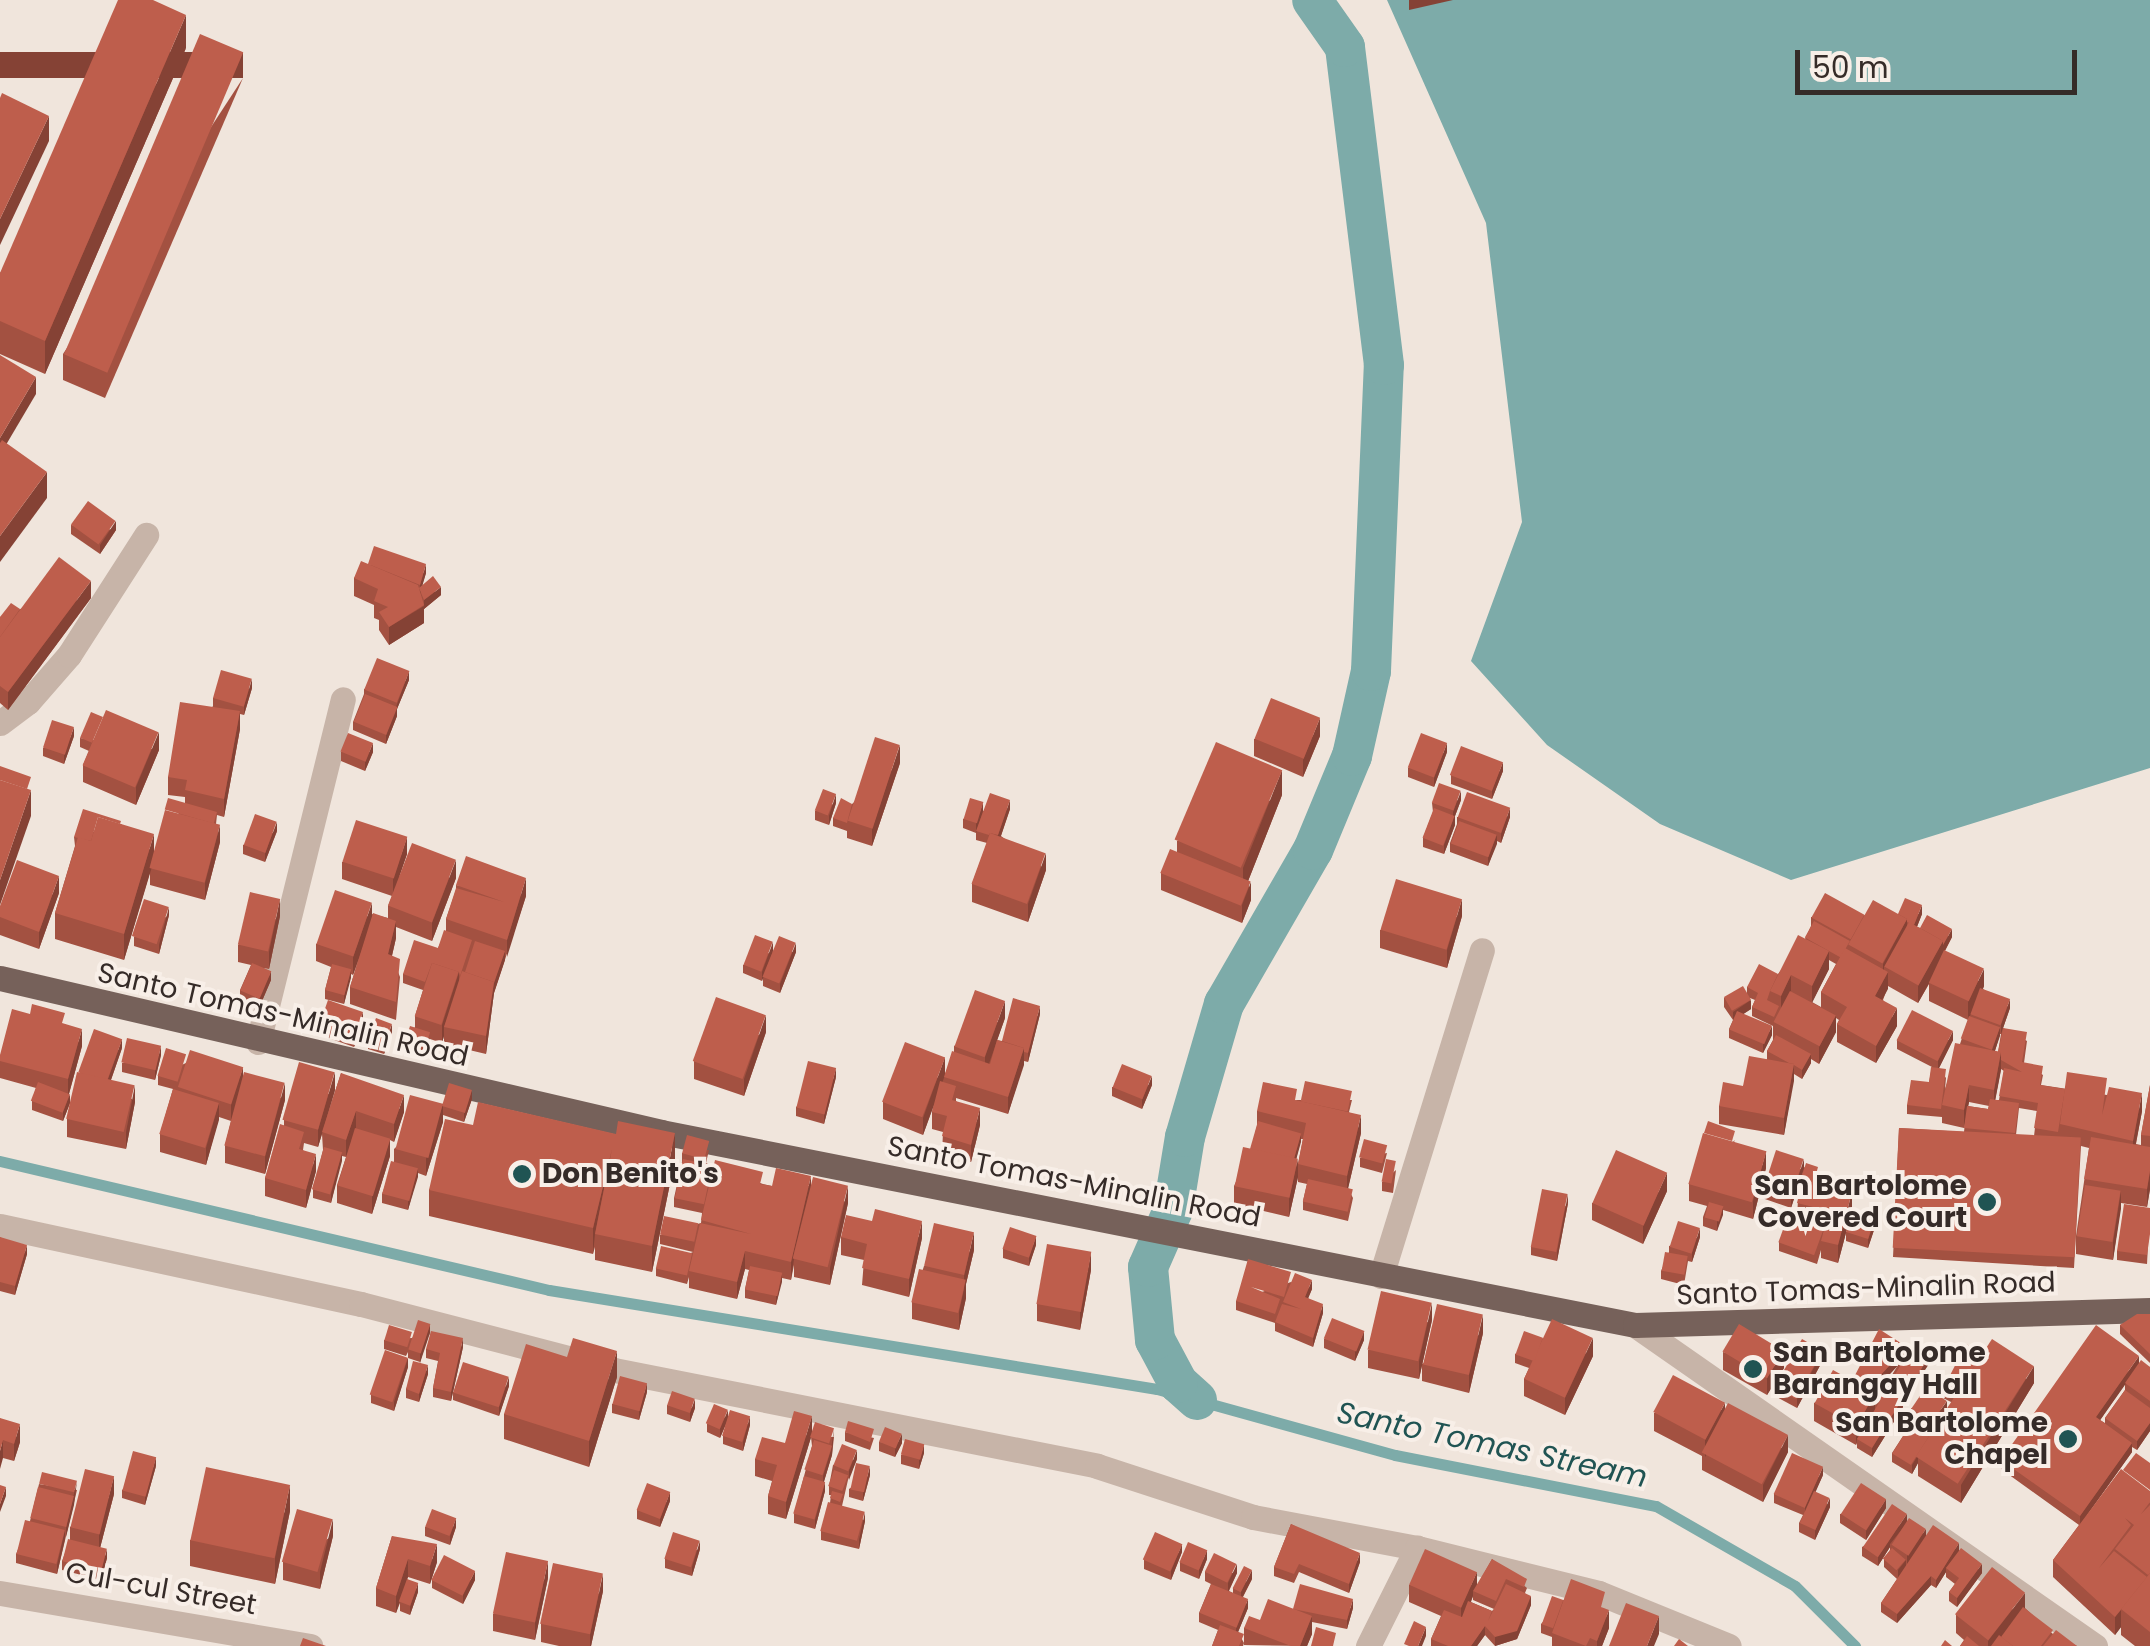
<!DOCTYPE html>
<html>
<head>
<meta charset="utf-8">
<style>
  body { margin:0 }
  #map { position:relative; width:2150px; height:1646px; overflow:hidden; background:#f0e5dc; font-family:Poppins,sans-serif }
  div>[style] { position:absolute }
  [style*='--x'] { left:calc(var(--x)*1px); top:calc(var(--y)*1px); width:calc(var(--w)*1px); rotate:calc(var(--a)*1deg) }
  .water>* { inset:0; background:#7daba9 }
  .stream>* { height:11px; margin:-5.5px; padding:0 5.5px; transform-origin:5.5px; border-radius:5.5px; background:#7daba9 }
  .canal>* { height:40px; margin:-20px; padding:0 20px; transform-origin:20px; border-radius:20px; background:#7daba9 }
  .minor>* { height:25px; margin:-12.5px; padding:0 12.5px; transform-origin:12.5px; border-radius:12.5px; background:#c7b4a8 }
  .major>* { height:25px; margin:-12.5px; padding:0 12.5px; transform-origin:12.5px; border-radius:12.5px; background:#76615a }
  .wall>* { inset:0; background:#a35141 }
  .shaded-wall>* { inset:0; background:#854235; transform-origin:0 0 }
  .building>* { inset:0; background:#be5e4c; transform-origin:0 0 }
  .dots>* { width:28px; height:28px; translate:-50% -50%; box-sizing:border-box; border:5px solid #f8efe8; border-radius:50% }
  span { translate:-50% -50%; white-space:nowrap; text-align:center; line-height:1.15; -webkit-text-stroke:8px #f8efe8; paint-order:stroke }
  .street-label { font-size:28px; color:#352b28 }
  .poi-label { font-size:28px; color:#352b28; font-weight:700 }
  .left { translate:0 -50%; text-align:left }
  .right { translate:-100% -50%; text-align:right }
  .water-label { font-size:30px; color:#205453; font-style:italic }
  .scale { position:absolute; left:1795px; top:50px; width:282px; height:45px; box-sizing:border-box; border:5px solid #352b28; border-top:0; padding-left:12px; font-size:30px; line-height:35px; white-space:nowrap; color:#352b28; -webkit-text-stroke:8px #f8efe8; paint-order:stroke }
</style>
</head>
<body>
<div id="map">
  <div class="water">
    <div style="clip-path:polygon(1387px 0,2150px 0,2150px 768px,1791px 880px,1660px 824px,1547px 745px,1471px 661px,1522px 522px,1486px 223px)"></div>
  </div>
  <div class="stream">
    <div style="--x:0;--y:1161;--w:564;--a:13.22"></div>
    <div style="--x:549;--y:1290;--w:616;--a:9.25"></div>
    <div style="--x:1157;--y:1389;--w:247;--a:15.5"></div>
    <div style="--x:1395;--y:1455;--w:266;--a:11.1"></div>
    <div style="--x:1656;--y:1506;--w:160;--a:29.9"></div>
    <div style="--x:1795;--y:1586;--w:85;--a:45"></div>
  </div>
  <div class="canal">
    <div style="--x:1197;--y:1400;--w:25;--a:-138"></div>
    <div style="--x:1178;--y:1383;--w:49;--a:-118.1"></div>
    <div style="--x:1155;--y:1340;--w:73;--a:-95.5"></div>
    <div style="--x:1148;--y:1267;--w:62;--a:-66.3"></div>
    <div style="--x:1173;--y:1210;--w:74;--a:-80.7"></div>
    <div style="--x:1185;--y:1137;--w:139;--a:-73.7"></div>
    <div style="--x:1224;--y:1004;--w:178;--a:-60"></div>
    <div style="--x:1313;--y:850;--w:102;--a:-67.5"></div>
    <div style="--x:1352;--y:756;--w:87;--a:-77.4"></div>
    <div style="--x:1371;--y:671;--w:306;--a:-87.6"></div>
    <div style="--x:1384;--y:365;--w:320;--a:-97"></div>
    <div style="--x:1345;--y:47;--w:57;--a:-125.1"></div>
  </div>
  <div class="minor">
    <div style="--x:0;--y:723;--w:35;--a:-37"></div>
    <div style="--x:28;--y:702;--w:62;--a:-48.9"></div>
    <div style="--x:69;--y:655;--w:143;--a:-57.3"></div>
    <div style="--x:258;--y:1042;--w:353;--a:-76.1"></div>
    <div style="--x:0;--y:1226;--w:369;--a:12.2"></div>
    <div style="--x:361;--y:1304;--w:261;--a:14.6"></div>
    <div style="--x:614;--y:1370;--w:492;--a:11.2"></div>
    <div style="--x:1097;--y:1466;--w:164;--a:18.1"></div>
    <div style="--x:1253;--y:1517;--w:167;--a:10.7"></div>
    <div style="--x:1417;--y:1548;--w:187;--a:13.9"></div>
    <div style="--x:1599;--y:1593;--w:140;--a:22.2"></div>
    <div style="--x:1381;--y:1276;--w:341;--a:-72.8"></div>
    <div style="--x:1635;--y:1325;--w:561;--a:34.91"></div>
    <div style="--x:0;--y:1593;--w:315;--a:9.7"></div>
    <div style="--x:1368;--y:1646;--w:110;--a:-63.4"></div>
  </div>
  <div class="major">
    <div style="--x:0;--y:978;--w:679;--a:13.11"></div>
    <div style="--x:661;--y:1132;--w:993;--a:11.21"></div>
    <div style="--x:1635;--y:1325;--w:515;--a:-1.67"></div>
  </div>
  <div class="wall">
    <div style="clip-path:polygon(186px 48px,45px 374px,0 354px,0 273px)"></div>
    <div style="clip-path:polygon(243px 78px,105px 398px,63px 380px,63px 354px)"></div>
    <div style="clip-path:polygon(71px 525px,116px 530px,100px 554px,71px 534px)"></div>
    <div style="clip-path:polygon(368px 564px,426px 573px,422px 585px,441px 595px,424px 609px,424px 623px,389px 645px,379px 630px,379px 620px,374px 618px,374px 605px,354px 596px,354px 578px)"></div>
    <div style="clip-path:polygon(91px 598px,8px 710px,0 703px,0 617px,20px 609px)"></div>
    <div style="clip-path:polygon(409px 680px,397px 709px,397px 716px,386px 744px,353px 730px,353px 722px,364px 694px,364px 689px)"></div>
    <div style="clip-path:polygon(252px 688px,244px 715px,240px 714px,240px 729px,224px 817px,217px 815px,216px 824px,220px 842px,205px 900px,150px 885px,150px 872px,124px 960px,55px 939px,55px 913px,75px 846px,74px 837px,121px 824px,154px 853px,185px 803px,185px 797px,168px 795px,168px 777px,213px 706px,213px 698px)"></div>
    <div style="clip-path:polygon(74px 736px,64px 764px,43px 756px,43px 748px)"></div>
    <div style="clip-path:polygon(1320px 736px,1303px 777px,1254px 756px,1254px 739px)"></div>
    <div style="clip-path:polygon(80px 738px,159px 750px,136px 805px,83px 782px,83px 765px,89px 751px,80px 747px)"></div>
    <div style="clip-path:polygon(341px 752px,373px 752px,365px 771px,341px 761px)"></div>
    <div style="clip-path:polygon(1447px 752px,1434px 787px,1408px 777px,1408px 768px)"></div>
    <div style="clip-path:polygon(900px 763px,872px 846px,847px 838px,847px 831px,833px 826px,833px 818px,852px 804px)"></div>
    <div style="clip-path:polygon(1503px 771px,1492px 799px,1451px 784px,1451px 775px)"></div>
    <div style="clip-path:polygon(1282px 795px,1248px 881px,1251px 900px,1242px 923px,1161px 890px,1161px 873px,1177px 852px,1177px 841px)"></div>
    <div style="clip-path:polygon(1461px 800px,1455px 816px,1455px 825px,1444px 854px,1423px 847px,1423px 838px,1433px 812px,1432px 803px)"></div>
    <div style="clip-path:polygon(836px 803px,829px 825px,815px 820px,815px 811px)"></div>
    <div style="clip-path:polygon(1010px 809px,1001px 836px,1046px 870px,1028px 922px,972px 902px,972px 884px,987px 843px,976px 840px,976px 831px,976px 833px,963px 828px,963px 819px,983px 811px)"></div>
    <div style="clip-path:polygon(1457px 817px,1510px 817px,1501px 843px,1497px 841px,1488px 866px,1450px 852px,1450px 843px,1457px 824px)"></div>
    <div style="clip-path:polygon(277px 831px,265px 862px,243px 854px,243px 845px)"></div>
    <div style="clip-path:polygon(407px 854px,399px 876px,456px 878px,432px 941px,396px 927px,396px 938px,392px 956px,400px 977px,396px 1020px,350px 1004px,350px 987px,359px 958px,353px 975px,351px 974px,344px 1004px,325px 999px,325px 990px,331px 967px,316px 961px,316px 944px,372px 914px,388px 918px,388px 906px,392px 896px,342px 879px,342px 862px)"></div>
    <div style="clip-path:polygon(456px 885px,526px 896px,494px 993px,486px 1054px,444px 1044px,444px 1036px,442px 1043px,430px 1039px,425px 1056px,405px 1050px,405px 1041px,415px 1027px,415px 1016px,423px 990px,403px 983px,403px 974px,438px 948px,446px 931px,446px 919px,456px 890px)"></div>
    <div style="clip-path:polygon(59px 893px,39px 949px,0 935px,0 906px)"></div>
    <div style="clip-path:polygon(evenodd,1898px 914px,1922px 914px,1917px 927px,1952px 937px,1945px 951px,1984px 986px,1983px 989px,2010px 1008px,2003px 1028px,2027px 1041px,2024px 1063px,2043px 1075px,2041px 1085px,2107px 1095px,2142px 1111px,2136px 1144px,2141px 1145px,2141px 1135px,2150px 1085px,2150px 1189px,2147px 1207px,2121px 1203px,2113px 1260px,2076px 1254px,2076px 1236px,2089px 1148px,2081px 1146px,2074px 1268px,1893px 1257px,1899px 1128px,1964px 1132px,1965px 1122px,1964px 1128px,1942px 1123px,1942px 1117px,1907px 1114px,1907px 1105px,1929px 1082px,1932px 1067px,1897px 1049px,1897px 1040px,1953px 1040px,1939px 1068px,1946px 1078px,1945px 1089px,1968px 1020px,1929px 1001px,1929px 984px,1918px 1003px,1888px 986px,1883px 1000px,1897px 1026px,1876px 1063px,1837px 1042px,1837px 1024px,1839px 1020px,1836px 1018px,1836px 1032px,1819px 1064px,1811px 1059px,1811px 1063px,1802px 1079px,1794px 1074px,1784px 1135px,1719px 1124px,1719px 1106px,1743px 1086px,1767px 1059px,1767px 1051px,1773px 1040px,1773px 1026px,1752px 1016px,1752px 1007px,1755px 1000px,1750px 998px,1751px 1009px,1743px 1014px,1772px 1035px,1763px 1053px,1729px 1038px,1729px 1029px,1733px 1020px,1724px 1007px,1724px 998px,1747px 993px,1747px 987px,1778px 974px,1805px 939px,1811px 926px,1811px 917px,1898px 914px,1829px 960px,1836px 964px,1821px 992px,1821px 1007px,1812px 1002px,1829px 969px,1829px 960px,1898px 914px,2000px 1034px,2001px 1034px,1998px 1052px,1995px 1051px,2000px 1034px,1898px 914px,2001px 1069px,2004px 1071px,1999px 1100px,1995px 1100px,2001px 1069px,1898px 914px,1969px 1102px,1989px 1106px,1988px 1109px,1968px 1106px,1969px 1102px,1898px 914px,2019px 1108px,2037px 1111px,2034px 1136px,2016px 1135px,2019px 1108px)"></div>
    <div style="clip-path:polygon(169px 915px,159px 954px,134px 946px,134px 937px)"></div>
    <div style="clip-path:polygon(280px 916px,269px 969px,264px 968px,271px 980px,259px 1008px,240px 999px,240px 990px,251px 965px,238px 962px,238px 945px)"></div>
    <div style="clip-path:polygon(1462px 916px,1447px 968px,1380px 948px,1380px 930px)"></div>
    <div style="clip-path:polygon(773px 951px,796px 952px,780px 993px,763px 986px,763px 977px,762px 981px,743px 973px,743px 965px)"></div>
    <div style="clip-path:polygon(1040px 1014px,1028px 1062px,1024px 1061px,1008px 1114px,956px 1098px,956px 1101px,980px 1125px,971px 1162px,942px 1154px,943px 1132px,932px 1129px,932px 1112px,934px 1104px,923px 1135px,883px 1119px,883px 1102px,945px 1074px,954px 1052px,954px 1046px,1005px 1018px,997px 1040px,1002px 1041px)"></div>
    <div style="clip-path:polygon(363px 1021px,354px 1047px,320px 1035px,320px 1026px)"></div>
    <div style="clip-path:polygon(65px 1024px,82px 1046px,69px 1094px,70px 1103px,63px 1121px,32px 1110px,32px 1101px,36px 1088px,0 1078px,0 1055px)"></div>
    <div style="clip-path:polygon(392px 1032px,384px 1054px,368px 1049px,368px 1040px)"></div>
    <div style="clip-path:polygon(766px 1032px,744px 1096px,694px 1079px,694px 1061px)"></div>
    <div style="clip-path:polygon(122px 1048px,111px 1080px,135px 1102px,126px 1149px,67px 1137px,67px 1119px,80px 1073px)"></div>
    <div style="clip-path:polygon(161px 1055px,155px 1080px,122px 1072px,122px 1063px)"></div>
    <div style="clip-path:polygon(186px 1063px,243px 1078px,285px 1100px,265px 1174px,225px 1163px,225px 1146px,231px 1121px,219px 1117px,206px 1165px,160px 1152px,160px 1134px,173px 1089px,158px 1085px,158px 1076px)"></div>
    <div style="clip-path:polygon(341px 1073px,404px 1112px,394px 1142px,390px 1140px,390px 1156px,372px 1214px,337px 1203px,337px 1185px,346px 1157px,342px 1156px,331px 1203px,313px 1198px,313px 1190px,323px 1150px,322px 1134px,318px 1147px,304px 1143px,303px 1150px,316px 1171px,306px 1208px,265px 1196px,265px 1178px,284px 1125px,284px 1120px,335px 1090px,326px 1120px)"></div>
    <div style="clip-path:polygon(836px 1077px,824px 1124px,796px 1116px,796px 1107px)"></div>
    <div style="clip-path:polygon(1152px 1085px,1142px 1109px,1112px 1096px,1112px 1087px)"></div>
    <div style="clip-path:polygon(472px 1099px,464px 1122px,443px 1115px,443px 1122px,426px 1176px,418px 1173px,408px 1210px,382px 1203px,382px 1194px,394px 1162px,394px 1149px,442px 1104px)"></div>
    <div style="clip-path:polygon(1297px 1100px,1352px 1100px,1349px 1112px,1361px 1133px,1348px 1188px,1353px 1198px,1348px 1221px,1303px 1210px,1303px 1201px,1307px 1184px,1298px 1182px,1298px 1164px,1303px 1139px,1301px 1139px,1296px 1159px,1298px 1177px,1289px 1217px,1234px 1204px,1234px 1186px,1251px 1149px,1257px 1126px,1257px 1111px)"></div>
    <div style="clip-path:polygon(473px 1125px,675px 1159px,652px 1272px,595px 1260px,595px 1247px,593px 1254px,429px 1216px,429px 1190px)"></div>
    <div style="clip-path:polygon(1735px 1140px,1734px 1142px,1766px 1168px,1753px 1219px,1723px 1210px,1717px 1231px,1703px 1226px,1703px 1217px,1707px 1206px,1689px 1201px,1689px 1184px)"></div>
    <div style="clip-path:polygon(709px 1150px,706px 1163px,763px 1184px,772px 1186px,811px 1186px,848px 1203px,830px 1285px,794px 1277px,794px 1265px,791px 1280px,782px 1278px,776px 1305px,745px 1298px,745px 1289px,749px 1270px,745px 1269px,737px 1299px,689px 1288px,689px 1277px,687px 1284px,656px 1276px,656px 1268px,693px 1252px,660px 1244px,660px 1235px,701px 1223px,702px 1213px,674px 1207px,674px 1198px,682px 1162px,682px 1153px)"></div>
    <div style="clip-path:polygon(1387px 1153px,1382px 1173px,1360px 1167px,1360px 1158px)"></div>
    <div style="clip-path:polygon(1804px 1167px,1818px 1176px,1816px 1185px,1852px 1210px,1838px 1263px,1821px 1258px,1821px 1250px,1817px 1264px,1779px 1251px,1779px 1242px,1797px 1216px,1799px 1185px,1803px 1171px,1791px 1208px,1762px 1198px,1762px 1190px)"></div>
    <div style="clip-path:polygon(1396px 1170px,1393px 1193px,1382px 1191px,1382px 1182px)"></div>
    <div style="clip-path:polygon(1667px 1191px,1643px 1244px,1592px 1220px,1592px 1203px)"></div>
    <div style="clip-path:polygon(1568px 1203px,1557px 1261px,1531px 1255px,1531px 1247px)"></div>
    <div style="clip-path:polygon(2150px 1208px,2147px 1264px,2117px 1260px,2117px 1251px)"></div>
    <div style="clip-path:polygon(872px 1221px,922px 1238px,909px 1297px,862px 1285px,864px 1260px,841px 1255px,841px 1237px)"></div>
    <div style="clip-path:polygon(1875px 1227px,1868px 1248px,1846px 1241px,1846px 1232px)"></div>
    <div style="clip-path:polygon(0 1237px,27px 1254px,15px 1295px,0 1291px)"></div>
    <div style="clip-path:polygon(1700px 1237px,1692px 1262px,1688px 1261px,1684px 1285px,1661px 1279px,1661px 1271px,1669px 1252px,1669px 1246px)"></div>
    <div style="clip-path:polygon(1036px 1245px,1029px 1266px,1003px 1258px,1003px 1249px)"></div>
    <div style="clip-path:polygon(974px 1250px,966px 1284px,966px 1298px,959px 1330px,912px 1319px,912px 1302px,924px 1266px)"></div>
    <div style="clip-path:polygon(1091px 1270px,1080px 1330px,1037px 1321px,1037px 1304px)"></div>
    <div style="clip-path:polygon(1291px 1282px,1312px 1289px,1308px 1298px,1323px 1313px,1313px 1347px,1275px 1331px,1275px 1323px,1236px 1310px,1236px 1301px)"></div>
    <div style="clip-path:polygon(2150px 1314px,2150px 1363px,2120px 1334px,2120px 1325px)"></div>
    <div style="clip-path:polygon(1432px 1320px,1419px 1379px,1368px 1368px,1368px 1350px)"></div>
    <div style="clip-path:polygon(430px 1324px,420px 1363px,428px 1374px,419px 1402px,406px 1398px,406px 1389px,420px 1362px,408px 1358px,408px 1367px,394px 1411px,371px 1403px,371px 1395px,408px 1358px,408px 1352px,406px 1356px,384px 1349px,384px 1340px,412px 1338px)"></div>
    <div style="clip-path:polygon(1483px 1333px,1469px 1393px,1422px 1381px,1422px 1364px)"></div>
    <div style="clip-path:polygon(1543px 1338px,1593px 1356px,1565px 1415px,1524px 1396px,1524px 1379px,1529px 1368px,1515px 1363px,1515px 1354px)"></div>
    <div style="clip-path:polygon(1324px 1339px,1364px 1340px,1355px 1361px,1324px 1348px)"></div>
    <div style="clip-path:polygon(463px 1347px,451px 1401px,433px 1397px,433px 1388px,438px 1361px,426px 1358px,426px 1349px)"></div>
    <div style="clip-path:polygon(1723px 1352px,1784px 1368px,1767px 1395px,1723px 1370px)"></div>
    <div style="clip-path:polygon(evenodd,1907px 1352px,1932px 1359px,1903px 1402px,1903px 1407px,1872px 1457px,1857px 1448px,1857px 1443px,1856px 1445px,1814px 1421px,1814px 1403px,1852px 1381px,1907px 1352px,1898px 1365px,1887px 1383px,1887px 1388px,1880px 1384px,1898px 1365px)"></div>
    <div style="clip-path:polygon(1982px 1356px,2034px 1383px,1961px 1503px,1918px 1476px,1918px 1463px,1912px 1474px,1892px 1462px,1892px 1453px,1914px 1419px,1911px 1417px,1911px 1408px,1947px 1410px,1934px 1429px,1934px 1432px,1953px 1403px,1943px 1398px,1943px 1389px)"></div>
    <div style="clip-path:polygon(1823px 1360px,1797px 1408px,1775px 1396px,1775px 1387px)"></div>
    <div style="clip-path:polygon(evenodd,2139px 1364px,2150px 1367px,2150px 1431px,2137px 1450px,2132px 1447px,2132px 1452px,2087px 1515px,2150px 1502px,2150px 1646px,2135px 1646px,2121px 1635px,2121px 1627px,2115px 1635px,2053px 1577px,2053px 1560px,2079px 1525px,2001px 1469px,2001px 1460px,2139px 1364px,2125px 1384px,2125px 1390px,2105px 1418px,2105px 1423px,2100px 1420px,2125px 1384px)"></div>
    <div style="clip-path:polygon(617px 1377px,589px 1467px,504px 1439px,504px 1414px)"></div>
    <div style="clip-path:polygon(509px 1386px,499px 1416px,453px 1400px,453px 1392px)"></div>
    <div style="clip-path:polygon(647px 1392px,639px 1420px,612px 1413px,612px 1404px)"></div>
    <div style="clip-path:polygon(667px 1405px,695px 1408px,690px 1422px,667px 1414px)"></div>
    <div style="clip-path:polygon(1725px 1410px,1788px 1452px,1763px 1502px,1702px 1470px,1702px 1456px,1654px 1431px,1654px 1413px)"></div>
    <div style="clip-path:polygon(728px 1416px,750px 1425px,743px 1451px,723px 1444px,723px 1436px,726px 1424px,720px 1438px,707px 1432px,707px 1424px)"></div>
    <div style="clip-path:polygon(0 1418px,20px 1442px,14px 1461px,3px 1458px)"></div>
    <div style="clip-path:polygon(845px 1432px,874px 1438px,870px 1450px,845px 1441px)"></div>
    <div style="clip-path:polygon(812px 1434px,786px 1519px,768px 1514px,768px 1496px,772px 1481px,755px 1476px,755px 1459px,785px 1443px)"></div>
    <div style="clip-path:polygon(811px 1437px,834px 1437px,832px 1455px,824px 1481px,825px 1491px,815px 1529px,794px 1523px,794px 1514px,812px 1446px)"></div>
    <div style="clip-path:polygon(879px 1442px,902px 1443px,895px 1457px,879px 1451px)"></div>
    <div style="clip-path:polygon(924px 1453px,919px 1469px,901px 1464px,901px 1455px)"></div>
    <div style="clip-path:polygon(857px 1459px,848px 1480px,842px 1506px,865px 1521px,859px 1549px,821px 1540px,821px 1531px,830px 1503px,831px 1495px,829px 1495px,829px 1486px,833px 1465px)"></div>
    <div style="clip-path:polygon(156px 1466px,145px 1505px,122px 1498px,122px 1490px)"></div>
    <div style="clip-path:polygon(870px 1475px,863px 1501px,849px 1497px,849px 1489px)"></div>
    <div style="clip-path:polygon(1823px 1475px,1815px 1492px,1830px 1507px,1815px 1540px,1799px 1532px,1799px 1523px,1803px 1515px,1774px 1503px,1774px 1494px)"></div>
    <div style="clip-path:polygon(39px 1484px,77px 1490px,57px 1574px,16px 1563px,16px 1554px,30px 1521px)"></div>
    <div style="clip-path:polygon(114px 1494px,100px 1548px,107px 1558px,101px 1580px,62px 1570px,62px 1561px,70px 1540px,70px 1527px)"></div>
    <div style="clip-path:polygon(670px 1501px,660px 1527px,637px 1519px,637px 1510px)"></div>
    <div style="clip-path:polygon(1886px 1508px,1866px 1540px,1840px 1523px,1840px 1514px)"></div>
    <div style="clip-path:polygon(290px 1511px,275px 1584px,190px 1566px,190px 1540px)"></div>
    <div style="clip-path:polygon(1907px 1521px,1926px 1536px,1959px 1550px,1982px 1573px,1957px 1607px,1949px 1601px,1949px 1592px,1955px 1584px,1946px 1577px,1946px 1572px,1936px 1588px,1931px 1585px,1897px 1623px,1881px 1612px,1881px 1603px,1897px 1579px,1884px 1567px,1884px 1559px,1890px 1550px,1890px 1547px,1878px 1566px,1862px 1556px,1862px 1547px)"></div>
    <div style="clip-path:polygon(1291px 1524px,1360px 1562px,1349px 1593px,1299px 1572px,1294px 1583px,1274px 1576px,1274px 1567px)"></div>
    <div style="clip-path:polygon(425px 1527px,456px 1527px,450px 1545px,425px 1536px)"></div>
    <div style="clip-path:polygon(333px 1536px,320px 1589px,283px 1580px,283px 1562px)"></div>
    <div style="clip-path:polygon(392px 1536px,437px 1562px,430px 1584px,408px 1577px,407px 1579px,418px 1592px,410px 1615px,400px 1611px,400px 1603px,396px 1613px,376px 1606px,376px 1588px)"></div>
    <div style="clip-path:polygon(700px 1549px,692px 1576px,665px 1568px,665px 1559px)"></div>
    <div style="clip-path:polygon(1182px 1552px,1171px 1580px,1144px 1569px,1144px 1560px)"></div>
    <div style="clip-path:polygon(1207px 1559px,1199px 1579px,1180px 1571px,1180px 1562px)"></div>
    <div style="clip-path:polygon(evenodd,1492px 1559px,1527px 1588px,1525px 1593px,1531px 1605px,1517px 1639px,1495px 1646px,1485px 1635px,1477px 1646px,1431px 1646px,1431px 1639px,1441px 1616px,1409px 1602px,1409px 1585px,1477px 1586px,1492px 1559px,1473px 1596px,1473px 1600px,1494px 1609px,1492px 1611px,1471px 1602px,1473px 1596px)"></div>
    <div style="clip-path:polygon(1205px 1572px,1237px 1573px,1229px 1591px,1233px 1593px,1233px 1588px,1252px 1579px,1243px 1597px,1248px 1608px,1238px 1632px,1244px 1643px,1243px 1646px,1212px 1646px,1218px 1630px,1199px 1622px,1199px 1613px,1211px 1584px,1205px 1581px)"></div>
    <div style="clip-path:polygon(548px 1578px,535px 1640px,493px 1631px,493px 1614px)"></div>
    <div style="clip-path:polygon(432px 1580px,475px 1580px,463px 1604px,432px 1588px)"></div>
    <div style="clip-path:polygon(603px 1591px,591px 1646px,559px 1646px,541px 1642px,541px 1624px)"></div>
    <div style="clip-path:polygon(1563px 1600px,1605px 1609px,1609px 1628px,1602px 1646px,1552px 1646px,1552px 1637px,1541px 1633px,1541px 1624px)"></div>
    <div style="clip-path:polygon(1353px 1608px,1347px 1629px,1312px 1622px,1312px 1634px,1307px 1646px,1244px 1645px,1244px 1628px,1260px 1620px,1293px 1609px)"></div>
    <div style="clip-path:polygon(2025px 1608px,2053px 1634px,2077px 1646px,1960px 1646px,1964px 1640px,1956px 1633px,1956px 1615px)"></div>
  </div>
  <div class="shaded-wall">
    <div style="clip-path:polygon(1409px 0,1453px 0,1409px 10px)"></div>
    <div style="clip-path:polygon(186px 15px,186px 48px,45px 374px,45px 341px)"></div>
    <div style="left:243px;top:52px;width:26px;height:348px;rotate:90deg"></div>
    <div style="clip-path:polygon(49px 116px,49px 141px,0 245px,0 219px)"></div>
    <div style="clip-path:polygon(36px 377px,36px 394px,0 455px,0 438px)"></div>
    <div style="clip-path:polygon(47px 472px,47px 498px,0 562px,0 536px)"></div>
    <div style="clip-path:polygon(116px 521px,116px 530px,100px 554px,100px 545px)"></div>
    <div style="clip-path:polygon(426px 564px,426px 573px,420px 594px,420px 585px)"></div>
    <div style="clip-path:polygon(91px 581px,91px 598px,8px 710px,8px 692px)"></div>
    <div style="clip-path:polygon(441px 587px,441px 595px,424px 609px,424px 623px,389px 645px,389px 627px,424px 606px,424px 600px)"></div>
    <div style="clip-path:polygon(409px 671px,409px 680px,397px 709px,397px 716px,386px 744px,386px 735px)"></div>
    <div style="clip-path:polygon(252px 679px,252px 688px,244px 715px,244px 706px)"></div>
    <div style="clip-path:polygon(240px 711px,240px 729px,224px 817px,224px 799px)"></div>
    <div style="clip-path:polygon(1320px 718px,1320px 736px,1303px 777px,1303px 760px)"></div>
    <div style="clip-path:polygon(74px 727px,74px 736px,64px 764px,64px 755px)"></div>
    <div style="clip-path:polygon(159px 732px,159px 750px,136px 805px,136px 787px)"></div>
    <div style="clip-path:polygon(373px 743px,373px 752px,365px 771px,365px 762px)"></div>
    <div style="clip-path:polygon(1447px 743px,1447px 752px,1434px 787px,1434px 778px)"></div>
    <div style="clip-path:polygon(900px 745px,900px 763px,872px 846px,872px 829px)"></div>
    <div style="clip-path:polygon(1503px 762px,1503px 771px,1492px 799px,1492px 790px)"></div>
    <div style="clip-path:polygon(1282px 770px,1282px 795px,1243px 894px,1243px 868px)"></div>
    <div style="clip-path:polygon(31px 790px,31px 816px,0 905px,0 880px)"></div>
    <div style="clip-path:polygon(1461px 791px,1461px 800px,1455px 816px,1455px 825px,1444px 854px,1444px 845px,1453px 820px,1453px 812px)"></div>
    <div style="clip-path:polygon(836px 794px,836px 803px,829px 825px,829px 816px)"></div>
    <div style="clip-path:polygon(1010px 800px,1010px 809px,997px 847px,997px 838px)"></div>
    <div style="clip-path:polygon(983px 802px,983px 811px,976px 833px,976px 824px)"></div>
    <div style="clip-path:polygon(1510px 808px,1510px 817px,1501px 843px,1501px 834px)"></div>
    <div style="clip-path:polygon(277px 822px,277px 831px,265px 862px,265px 853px)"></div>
    <div style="clip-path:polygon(220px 825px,220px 842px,205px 900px,205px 883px)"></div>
    <div style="clip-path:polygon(154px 834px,154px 860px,124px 960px,124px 934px)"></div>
    <div style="clip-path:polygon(1497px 835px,1497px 844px,1488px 866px,1488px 857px)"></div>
    <div style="clip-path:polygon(407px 837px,407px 854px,393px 896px,393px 879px)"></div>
    <div style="clip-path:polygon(1046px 853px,1046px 870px,1028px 922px,1028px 904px)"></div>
    <div style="clip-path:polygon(456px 860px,456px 878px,432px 941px,432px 923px)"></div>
    <div style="clip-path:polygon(59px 876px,59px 893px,39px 949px,39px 932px)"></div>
    <div style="clip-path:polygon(526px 878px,526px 896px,507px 957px,507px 940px)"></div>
    <div style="clip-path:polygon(1251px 882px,1251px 900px,1242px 923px,1242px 905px)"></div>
    <div style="clip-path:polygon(280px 899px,280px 916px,269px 969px,269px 952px)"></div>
    <div style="clip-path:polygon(1462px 899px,1462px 916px,1447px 968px,1447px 950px)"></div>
    <div style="clip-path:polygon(372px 903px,372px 921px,353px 975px,353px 957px)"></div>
    <div style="clip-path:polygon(1922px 905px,1922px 914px,1914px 934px,1914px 925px)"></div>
    <div style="clip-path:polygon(169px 907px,169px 915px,159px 954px,159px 945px)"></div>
    <div style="clip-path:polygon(1907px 919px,1907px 936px,1884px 967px,1884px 979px,1883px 982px,1883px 964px)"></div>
    <div style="clip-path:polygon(396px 921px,396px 938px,388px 972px,388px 954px)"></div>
    <div style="clip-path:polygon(1952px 929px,1952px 937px,1943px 954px,1943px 945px)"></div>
    <div style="clip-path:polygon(1943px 941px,1943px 958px,1918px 1003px,1918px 986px)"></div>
    <div style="clip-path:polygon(773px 942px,773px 951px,762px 981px,762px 972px)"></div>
    <div style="clip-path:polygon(796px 943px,796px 952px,780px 993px,780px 984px)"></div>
    <div style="clip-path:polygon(505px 951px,505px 960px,494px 993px,486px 1054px,486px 1036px,494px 982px)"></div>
    <div style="clip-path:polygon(1829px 951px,1829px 969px,1812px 1003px,1812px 986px)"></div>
    <div style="clip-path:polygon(351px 969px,351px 978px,344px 1004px,344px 996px)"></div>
    <div style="clip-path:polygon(1984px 969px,1984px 986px,1968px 1020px,1968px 1002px)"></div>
    <div style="clip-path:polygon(271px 971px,271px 980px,259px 1008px,259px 999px)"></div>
    <div style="clip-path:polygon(459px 972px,459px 989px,444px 1027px,444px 1036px,442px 1043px,442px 1025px)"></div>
    <div style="clip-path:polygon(1888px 972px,1888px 989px,1875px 1013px,1875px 996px)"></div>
    <div style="clip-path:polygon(1791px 975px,1791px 993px,1781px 1014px,1781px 996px)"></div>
    <div style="clip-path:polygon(2010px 999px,2010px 1008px,2001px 1034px,2001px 1025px)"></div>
    <div style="clip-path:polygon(1751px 1000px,1751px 1009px,1733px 1021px,1733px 1012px)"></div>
    <div style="clip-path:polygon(1005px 1001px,1005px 1018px,985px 1075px,985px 1057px)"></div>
    <div style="clip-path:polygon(1040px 1006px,1040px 1014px,1028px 1062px,1028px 1053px)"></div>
    <div style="clip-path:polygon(1897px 1008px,1897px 1026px,1876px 1063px,1876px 1046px)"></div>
    <div style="clip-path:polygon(363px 1012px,363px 1021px,354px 1047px,354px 1038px)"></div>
    <div style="clip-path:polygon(766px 1015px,766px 1032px,744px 1096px,744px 1079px)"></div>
    <div style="clip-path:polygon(1836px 1015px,1836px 1032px,1819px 1064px,1819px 1047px)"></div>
    <div style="clip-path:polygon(392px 1024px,392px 1032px,384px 1054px,384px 1046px)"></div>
    <div style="clip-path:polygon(1772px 1026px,1772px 1035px,1763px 1053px,1763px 1044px)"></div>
    <div style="clip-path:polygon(2000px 1027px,2000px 1036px,1992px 1059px,1992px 1050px)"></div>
    <div style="clip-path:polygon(82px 1029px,82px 1046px,68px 1097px,68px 1079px)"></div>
    <div style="clip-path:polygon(1953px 1031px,1953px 1040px,1938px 1070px,1938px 1061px)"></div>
    <div style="clip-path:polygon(122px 1039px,122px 1048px,106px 1094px,106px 1085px)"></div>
    <div style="clip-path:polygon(161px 1046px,161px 1055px,155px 1080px,155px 1071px)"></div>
    <div style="clip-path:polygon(1024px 1048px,1024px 1065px,1008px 1114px,1008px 1097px)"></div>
    <div style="clip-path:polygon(2001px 1052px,2001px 1070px,1994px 1107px,1994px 1090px)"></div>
    <div style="clip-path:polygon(1811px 1054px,1811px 1063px,1802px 1079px,1802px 1070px)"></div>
    <div style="clip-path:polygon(945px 1057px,945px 1075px,923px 1135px,923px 1118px)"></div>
    <div style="clip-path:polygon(1794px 1064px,1794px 1081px,1784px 1135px,1784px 1118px)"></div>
    <div style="clip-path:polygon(243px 1067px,243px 1084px,231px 1121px,231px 1103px)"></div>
    <div style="clip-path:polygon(836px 1068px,836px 1077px,824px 1124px,824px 1115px)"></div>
    <div style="clip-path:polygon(335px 1072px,335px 1090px,318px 1147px,318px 1130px)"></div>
    <div style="clip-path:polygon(1152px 1076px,1152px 1085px,1142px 1109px,1142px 1100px)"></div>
    <div style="clip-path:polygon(285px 1083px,285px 1100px,265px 1174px,265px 1157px)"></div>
    <div style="clip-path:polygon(135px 1085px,135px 1102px,126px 1149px,126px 1132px)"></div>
    <div style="clip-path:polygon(1969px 1085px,1969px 1102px,1964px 1128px,1964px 1110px)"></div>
    <div style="clip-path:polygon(472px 1090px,472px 1099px,464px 1122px,464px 1114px)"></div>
    <div style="clip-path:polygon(2142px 1093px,2142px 1111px,2133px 1158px,2133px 1141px)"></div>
    <div style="clip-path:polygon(70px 1094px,70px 1103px,63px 1121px,63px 1112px)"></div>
    <div style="clip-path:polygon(404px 1095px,404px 1112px,394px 1142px,394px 1124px)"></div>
    <div style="clip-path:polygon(219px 1103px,219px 1120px,206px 1165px,206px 1148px)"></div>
    <div style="clip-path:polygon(443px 1104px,443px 1122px,426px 1176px,426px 1159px)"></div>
    <div style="clip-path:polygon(980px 1108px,980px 1125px,971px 1162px,971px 1145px)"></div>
    <div style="clip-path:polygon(356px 1111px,356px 1128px,346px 1158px,346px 1140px)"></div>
    <div style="clip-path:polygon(1361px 1115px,1361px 1133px,1347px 1193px,1347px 1176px)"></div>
    <div style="clip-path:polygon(675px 1133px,675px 1159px,652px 1272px,652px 1246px)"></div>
    <div style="clip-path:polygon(1301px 1133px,1301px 1142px,1293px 1171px,1293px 1163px)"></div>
    <div style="clip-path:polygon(390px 1139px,390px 1156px,372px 1214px,372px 1196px)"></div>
    <div style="clip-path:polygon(612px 1149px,595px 1234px,593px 1254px,593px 1228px)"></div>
    <div style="clip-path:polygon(1766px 1151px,1766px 1168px,1753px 1219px,1753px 1201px)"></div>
    <div style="clip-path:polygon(342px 1152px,342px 1161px,331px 1203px,331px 1194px)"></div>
    <div style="clip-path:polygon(316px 1154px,316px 1171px,306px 1208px,306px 1190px)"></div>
    <div style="clip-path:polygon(1298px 1159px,1298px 1177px,1289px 1217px,1289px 1199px)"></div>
    <div style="clip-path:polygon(1804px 1159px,1804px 1168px,1791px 1208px,1791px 1199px)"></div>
    <div style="clip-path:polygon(418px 1168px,418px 1177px,408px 1210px,408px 1202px)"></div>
    <div style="clip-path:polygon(2150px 1171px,2150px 1189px,2147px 1207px,2147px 1189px)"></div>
    <div style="clip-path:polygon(1667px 1173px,1667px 1191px,1643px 1244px,1643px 1226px)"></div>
    <div style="clip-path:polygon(811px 1176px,811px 1194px,794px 1259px,791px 1280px,791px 1262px)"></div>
    <div style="clip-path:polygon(848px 1186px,848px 1203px,830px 1285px,830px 1268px)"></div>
    <div style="clip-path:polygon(2121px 1191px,2121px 1209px,2113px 1260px,2113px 1242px)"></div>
    <div style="clip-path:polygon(1852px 1192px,1852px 1210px,1838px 1263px,1838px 1245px)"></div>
    <div style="clip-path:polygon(1568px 1194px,1568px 1203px,1557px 1261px,1557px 1252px)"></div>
    <div style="clip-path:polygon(1723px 1206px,1723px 1215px,1717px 1231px,1717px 1222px)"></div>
    <div style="clip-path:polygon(1875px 1218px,1875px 1227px,1868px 1248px,1868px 1240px)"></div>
    <div style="clip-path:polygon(922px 1221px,922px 1238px,909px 1297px,909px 1279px)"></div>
    <div style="clip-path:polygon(1700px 1228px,1700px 1237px,1692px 1262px,1692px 1253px)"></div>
    <div style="clip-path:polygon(974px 1232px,974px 1250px,966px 1284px,966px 1298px,959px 1330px,959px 1312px,964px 1289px,964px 1276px)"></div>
    <div style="clip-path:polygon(1036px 1236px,1036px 1245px,1029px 1266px,1029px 1257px)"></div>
    <div style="clip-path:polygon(27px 1245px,27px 1254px,15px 1295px,15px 1286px)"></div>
    <div style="clip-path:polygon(745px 1251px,745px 1269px,737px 1299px,737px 1282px)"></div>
    <div style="clip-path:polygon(1091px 1252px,1091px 1270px,1080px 1330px,1080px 1312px)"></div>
    <div style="clip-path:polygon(782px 1273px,782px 1282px,776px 1305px,776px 1296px)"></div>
    <div style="clip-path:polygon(1312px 1280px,1312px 1289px,1305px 1306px,1305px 1297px)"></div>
    <div style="clip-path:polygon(1432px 1303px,1432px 1320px,1419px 1379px,1419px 1361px)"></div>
    <div style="clip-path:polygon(1323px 1304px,1323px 1313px,1313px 1347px,1313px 1338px)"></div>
    <div style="clip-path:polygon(1483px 1315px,1483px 1333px,1469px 1393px,1469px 1375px)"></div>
    <div style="clip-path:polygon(430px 1324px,430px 1333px,420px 1363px,420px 1354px)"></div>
    <div style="clip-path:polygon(1364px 1331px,1364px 1340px,1355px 1361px,1355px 1352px)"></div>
    <div style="clip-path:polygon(463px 1338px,463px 1347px,451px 1401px,451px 1392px)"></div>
    <div style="clip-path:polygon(1593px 1338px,1593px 1356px,1565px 1415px,1565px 1398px)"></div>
    <div style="clip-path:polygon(1907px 1347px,1907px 1356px,1875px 1390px,1875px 1381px)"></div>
    <div style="clip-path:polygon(1932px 1350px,1932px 1359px,1904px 1403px,1904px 1394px)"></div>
    <div style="clip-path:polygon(617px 1351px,617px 1377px,589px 1467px,589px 1441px)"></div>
    <div style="clip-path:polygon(1784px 1351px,1784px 1368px,1767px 1395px,1767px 1378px)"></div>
    <div style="clip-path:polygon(1823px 1351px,1823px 1360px,1797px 1408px,1797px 1399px)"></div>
    <div style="clip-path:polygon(2139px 1356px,2139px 1365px,2096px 1426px,2096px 1417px)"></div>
    <div style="clip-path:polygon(408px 1358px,408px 1367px,394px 1411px,394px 1402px)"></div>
    <div style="clip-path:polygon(428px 1365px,428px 1374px,419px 1402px,419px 1394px)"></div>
    <div style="clip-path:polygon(2034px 1366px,2034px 1383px,1961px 1503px,1961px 1485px)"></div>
    <div style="clip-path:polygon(509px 1377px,509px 1386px,499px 1416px,499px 1407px)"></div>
    <div style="clip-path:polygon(647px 1383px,647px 1392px,639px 1420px,639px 1411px)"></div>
    <div style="clip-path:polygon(1875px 1393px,1875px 1411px,1857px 1439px,1856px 1445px,1856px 1427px)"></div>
    <div style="clip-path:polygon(1903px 1398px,1903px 1407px,1872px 1457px,1872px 1448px)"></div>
    <div style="clip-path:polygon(695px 1399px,695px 1408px,690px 1422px,690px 1413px)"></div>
    <div style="clip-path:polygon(1947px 1401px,1947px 1410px,1932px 1431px,1932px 1422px)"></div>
    <div style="clip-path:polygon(1725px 1403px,1725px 1420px,1705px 1457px,1705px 1440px)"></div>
    <div style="clip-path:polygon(728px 1410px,728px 1419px,720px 1438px,720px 1429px)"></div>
    <div style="clip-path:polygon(750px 1416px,750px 1425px,743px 1451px,743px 1442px)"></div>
    <div style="clip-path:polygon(812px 1416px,812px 1434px,786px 1519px,786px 1502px)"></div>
    <div style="clip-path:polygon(2150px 1423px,2150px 1431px,2137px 1450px,2137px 1441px)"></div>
    <div style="clip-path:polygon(20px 1424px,20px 1442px,14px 1461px,14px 1444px)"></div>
    <div style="clip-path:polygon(834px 1428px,832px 1455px,823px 1485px,823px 1476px,831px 1450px)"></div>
    <div style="clip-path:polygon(1934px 1429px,1934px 1438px,1918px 1458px,1918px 1463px,1912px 1474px,1912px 1465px)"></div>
    <div style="clip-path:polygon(902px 1434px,902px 1443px,895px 1457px,895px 1448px)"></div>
    <div style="clip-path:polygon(1788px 1435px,1788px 1452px,1763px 1502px,1763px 1485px)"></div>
    <div style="clip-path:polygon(3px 1440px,3px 1458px,0 1469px,0 1451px)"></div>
    <div style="clip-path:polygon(2132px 1443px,2132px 1452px,2080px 1525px,2080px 1516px)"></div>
    <div style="clip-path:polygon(924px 1444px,924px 1453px,919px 1469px,919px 1461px)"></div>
    <div style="clip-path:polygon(857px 1450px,857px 1459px,849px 1480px,849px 1471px)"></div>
    <div style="clip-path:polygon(156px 1457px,156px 1466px,145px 1505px,145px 1496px)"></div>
    <div style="clip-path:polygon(870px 1466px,870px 1475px,863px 1501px,863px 1493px)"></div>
    <div style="clip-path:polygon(1823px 1467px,1823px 1475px,1805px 1516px,1805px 1507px)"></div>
    <div style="clip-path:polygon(114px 1476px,114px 1494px,99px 1552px,99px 1534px)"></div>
    <div style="clip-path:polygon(77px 1481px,74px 1505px,66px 1537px,66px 1528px)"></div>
    <div style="clip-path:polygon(825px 1482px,825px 1491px,815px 1529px,815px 1520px)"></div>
    <div style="clip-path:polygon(290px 1485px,290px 1511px,275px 1584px,275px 1558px)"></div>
    <div style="clip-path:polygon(6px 1487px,6px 1496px,0 1512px,0 1521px,0 1504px)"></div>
    <div style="clip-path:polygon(670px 1492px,670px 1501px,660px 1527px,660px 1519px)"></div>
    <div style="clip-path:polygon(1830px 1498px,1830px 1507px,1815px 1540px,1815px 1531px)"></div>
    <div style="clip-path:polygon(1886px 1499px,1886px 1508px,1866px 1540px,1866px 1531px)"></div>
    <div style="clip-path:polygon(865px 1512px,865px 1521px,859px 1549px,859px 1540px)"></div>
    <div style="clip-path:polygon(1907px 1514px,1907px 1523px,1890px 1544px,1890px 1547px,1878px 1566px,1878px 1557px)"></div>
    <div style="clip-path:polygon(456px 1518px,456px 1527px,450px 1545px,450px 1536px)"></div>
    <div style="clip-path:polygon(333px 1519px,333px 1536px,320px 1589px,320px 1572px)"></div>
    <div style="clip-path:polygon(1926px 1529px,1926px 1538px,1907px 1565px,1907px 1556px)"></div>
    <div style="clip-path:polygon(65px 1530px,65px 1539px,57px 1574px,57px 1565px)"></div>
    <div style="clip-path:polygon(700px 1541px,700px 1549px,692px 1576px,692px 1567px)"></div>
    <div style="clip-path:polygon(1959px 1543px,1959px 1552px,1946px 1568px,1946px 1572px,1936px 1588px,1936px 1580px)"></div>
    <div style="clip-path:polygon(437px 1544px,437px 1562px,430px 1584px,430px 1566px)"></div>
    <div style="clip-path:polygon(1182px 1544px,1182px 1552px,1171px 1580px,1171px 1571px)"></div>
    <div style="clip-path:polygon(107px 1549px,107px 1558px,101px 1580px,101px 1571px)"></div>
    <div style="clip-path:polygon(1207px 1550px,1207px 1559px,1199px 1579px,1199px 1570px)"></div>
    <div style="clip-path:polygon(1360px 1553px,1360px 1562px,1349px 1593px,1349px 1584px)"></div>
    <div style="clip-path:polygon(408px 1559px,408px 1577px,396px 1613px,396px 1596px)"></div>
    <div style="clip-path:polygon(1906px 1560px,1906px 1569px,1898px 1579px,1898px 1570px)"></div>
    <div style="clip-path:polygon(548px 1561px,548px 1578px,535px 1640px,535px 1623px)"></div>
    <div style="clip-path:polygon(1237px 1564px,1237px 1573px,1228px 1592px,1228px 1583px)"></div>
    <div style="clip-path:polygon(1982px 1564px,1982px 1573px,1957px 1607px,1957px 1598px)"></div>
    <div style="clip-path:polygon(1252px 1570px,1252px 1579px,1241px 1600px,1241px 1592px)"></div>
    <div style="clip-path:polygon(475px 1571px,475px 1580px,463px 1604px,463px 1595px)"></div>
    <div style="clip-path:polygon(1477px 1572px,1477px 1589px,1473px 1591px,1473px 1596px,1461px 1625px,1461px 1607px)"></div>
    <div style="clip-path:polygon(603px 1574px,603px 1591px,591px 1646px,590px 1646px,590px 1635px)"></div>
    <div style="clip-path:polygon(1931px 1576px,1931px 1585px,1897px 1623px,1897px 1614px)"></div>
    <div style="clip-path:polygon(418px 1583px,418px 1592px,410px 1615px,410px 1607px)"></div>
    <div style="clip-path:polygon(2025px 1593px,2025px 1610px,1997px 1646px,1988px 1646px,1988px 1641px)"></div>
    <div style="clip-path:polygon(1531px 1596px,1531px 1605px,1517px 1639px,1495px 1646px,1495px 1637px)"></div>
    <div style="clip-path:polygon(1248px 1599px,1248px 1608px,1236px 1637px,1236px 1628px)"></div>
    <div style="clip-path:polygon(1353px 1599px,1353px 1608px,1347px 1629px,1347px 1620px)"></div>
    <div style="clip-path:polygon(1609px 1610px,1609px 1628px,1602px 1646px,1597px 1646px,1597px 1641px)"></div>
    <div style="clip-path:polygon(2121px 1610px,2121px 1627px,2115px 1635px,2115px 1617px)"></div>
    <div style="clip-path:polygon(1312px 1616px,1312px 1634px,1307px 1646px,1300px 1646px)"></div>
    <div style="clip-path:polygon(1659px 1616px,1659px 1634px,1654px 1646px,1647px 1646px)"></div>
    <div style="clip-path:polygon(1485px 1626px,1485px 1635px,1477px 1646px,1471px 1646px)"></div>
    <div style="clip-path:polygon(1426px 1627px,1426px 1636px,1422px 1646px,1418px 1646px)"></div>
  </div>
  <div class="building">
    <div style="clip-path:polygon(118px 0,153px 0,186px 15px,45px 341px,0 321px,0 273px)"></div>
    <div style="left:200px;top:34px;width:47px;height:348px;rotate:23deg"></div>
    <div style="clip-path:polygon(2px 93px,49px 116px,0 219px,0 98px)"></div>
    <div style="clip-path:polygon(0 355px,36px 377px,0 438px)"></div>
    <div style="clip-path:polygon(2px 440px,47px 472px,0 536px,0 443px)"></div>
    <div style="left:88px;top:501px;width:34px;height:29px;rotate:36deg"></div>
    <div style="clip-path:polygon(374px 546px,426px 564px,420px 585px,368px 564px)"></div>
    <div style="clip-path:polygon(59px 557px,91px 581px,8px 692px,0 686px,0 637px)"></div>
    <div style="clip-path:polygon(361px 561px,418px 585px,424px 605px,389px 627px,379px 612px,388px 607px,374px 601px,378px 589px,354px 578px)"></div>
    <div style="clip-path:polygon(433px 576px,441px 587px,424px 600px,419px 588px)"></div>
    <div style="clip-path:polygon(11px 603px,20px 609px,0 637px,0 617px)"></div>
    <div style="left:377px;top:658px;width:35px;height:34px;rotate:22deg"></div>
    <div style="left:221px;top:670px;width:32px;height:29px;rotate:16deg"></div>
    <div style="left:365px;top:694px;width:35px;height:30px;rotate:22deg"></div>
    <div style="left:1271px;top:698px;width:53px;height:44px;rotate:22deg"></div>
    <div style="clip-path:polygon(180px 702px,240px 711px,224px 799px,185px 790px,187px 780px,168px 777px)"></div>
    <div style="left:106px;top:710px;width:57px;height:60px;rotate:23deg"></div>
    <div style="left:91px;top:712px;width:13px;height:28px;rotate:23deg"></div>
    <div style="left:52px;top:720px;width:23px;height:29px;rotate:18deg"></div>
    <div style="left:348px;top:733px;width:27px;height:20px;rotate:22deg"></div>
    <div style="left:1421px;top:733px;width:28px;height:37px;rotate:21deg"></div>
    <div style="left:875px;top:737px;width:26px;height:88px;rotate:18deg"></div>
    <div style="left:1216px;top:742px;width:72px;height:106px;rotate:23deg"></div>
    <div style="left:1461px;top:746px;width:45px;height:31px;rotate:21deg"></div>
    <div style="clip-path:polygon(0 766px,31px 777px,27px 789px,0 780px)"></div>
    <div style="clip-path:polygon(0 780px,31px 790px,0 880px)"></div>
    <div style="left:1439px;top:783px;width:23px;height:21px;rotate:20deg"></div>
    <div style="left:823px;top:789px;width:14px;height:23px;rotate:21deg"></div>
    <div style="left:1467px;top:792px;width:46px;height:27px;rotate:20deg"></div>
    <div style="clip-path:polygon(990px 793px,1010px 800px,998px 835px,990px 833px,989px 835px,976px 831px)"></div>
    <div style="left:168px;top:798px;width:51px;height:12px;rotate:16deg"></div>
    <div style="clip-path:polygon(841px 798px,852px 804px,847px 823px,833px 818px)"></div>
    <div style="left:970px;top:798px;width:14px;height:22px;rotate:17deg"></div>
    <div style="left:1434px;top:808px;width:22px;height:32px;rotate:21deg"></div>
    <div style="clip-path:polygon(83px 809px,121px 821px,120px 824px,98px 817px,91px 841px,74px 837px)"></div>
    <div style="left:165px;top:810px;width:57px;height:60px;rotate:15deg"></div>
    <div style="left:255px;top:814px;width:23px;height:33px;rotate:20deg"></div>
    <div style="clip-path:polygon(98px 817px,154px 834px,124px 934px,55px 913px,78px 837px,91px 841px)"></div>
    <div style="left:356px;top:820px;width:54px;height:44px;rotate:18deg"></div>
    <div style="left:1459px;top:821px;width:40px;height:24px;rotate:20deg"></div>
    <div style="left:990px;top:833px;width:59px;height:54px;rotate:20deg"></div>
    <div style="left:412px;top:843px;width:47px;height:67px;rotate:21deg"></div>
    <div style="left:1170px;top:849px;width:87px;height:26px;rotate:22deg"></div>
    <div style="clip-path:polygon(466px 856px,526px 878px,507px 940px,446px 919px,456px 888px,504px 902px,456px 885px)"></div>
    <div style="clip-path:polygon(17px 860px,59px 876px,39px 932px,0 917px,0 906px)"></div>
    <div style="left:1396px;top:879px;width:69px;height:53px;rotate:17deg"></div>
    <div style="left:335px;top:890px;width:39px;height:57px;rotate:19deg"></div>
    <div style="left:250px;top:892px;width:31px;height:54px;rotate:13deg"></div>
    <div style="left:1825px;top:893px;width:45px;height:28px;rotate:29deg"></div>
    <div style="clip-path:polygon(1905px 898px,1922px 905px,1914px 925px,1907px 922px,1907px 919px,1898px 914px)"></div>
    <div style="left:144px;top:899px;width:26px;height:39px;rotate:18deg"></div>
    <div style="left:1873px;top:900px;width:39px;height:51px;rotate:29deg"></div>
    <div style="clip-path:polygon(373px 913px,396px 921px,388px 954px,400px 959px,396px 1002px,350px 987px)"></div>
    <div style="clip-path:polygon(1927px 915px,1952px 929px,1943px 945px,1943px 941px,1920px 928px)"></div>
    <div style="left:1814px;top:921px;width:41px;height:19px;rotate:29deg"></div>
    <div style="left:1909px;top:922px;width:39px;height:51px;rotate:29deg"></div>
    <div style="clip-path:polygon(444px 930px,472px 940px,460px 976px,459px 972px,432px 963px,425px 982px,403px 974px,414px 940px,438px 948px)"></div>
    <div style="left:755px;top:935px;width:19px;height:32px;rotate:21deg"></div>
    <div style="clip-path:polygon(1798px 935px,1829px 951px,1812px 986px,1791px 975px,1781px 996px,1770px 991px)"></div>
    <div style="left:779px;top:936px;width:18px;height:44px;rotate:22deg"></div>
    <div style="clip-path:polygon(475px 941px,505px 951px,493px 986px,494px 982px,465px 972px)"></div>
    <div style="clip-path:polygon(1845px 948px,1888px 972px,1875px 996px,1897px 1008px,1876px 1046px,1837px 1024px,1847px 1007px,1821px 992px)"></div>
    <div style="left:1944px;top:950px;width:44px;height:36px;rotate:25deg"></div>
    <div style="left:252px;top:963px;width:21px;height:30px;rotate:23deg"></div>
    <div style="left:432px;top:963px;width:28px;height:56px;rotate:18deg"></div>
    <div style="left:332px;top:964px;width:20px;height:27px;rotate:15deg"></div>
    <div style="clip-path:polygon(1759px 964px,1778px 974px,1770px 991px,1767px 1000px,1779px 1006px,1774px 1017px,1752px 1007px,1758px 993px,1747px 987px)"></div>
    <div style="clip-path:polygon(462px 971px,494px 982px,486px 1036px,444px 1027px)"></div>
    <div style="left:1743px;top:986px;width:16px;height:22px;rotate:60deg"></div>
    <div style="left:1980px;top:988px;width:32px;height:28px;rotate:20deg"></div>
    <div style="left:975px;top:990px;width:32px;height:60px;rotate:20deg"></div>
    <div style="left:1790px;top:991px;width:52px;height:35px;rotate:28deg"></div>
    <div style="left:716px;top:997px;width:53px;height:68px;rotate:20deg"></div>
    <div style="clip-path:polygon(1013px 998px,1040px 1006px,1028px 1053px,1024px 1052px,1024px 1048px,1002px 1041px)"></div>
    <div style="left:328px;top:1000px;width:37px;height:27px;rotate:19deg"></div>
    <div style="clip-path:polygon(32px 1004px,65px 1013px,62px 1023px,82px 1029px,68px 1079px,0 1061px,0 1055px,12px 1009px,30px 1014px)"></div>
    <div style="left:1912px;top:1010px;width:46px;height:34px;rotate:27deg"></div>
    <div style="left:1737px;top:1011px;width:38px;height:20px;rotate:23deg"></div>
    <div style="left:1969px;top:1016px;width:33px;height:24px;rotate:20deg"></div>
    <div style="left:376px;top:1018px;width:17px;height:23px;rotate:21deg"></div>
    <div style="left:410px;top:1026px;width:21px;height:16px;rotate:17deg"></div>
    <div style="clip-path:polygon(2003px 1028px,2027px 1032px,2022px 1062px,2043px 1066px,2040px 1085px,2065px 1089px,2058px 1132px,2034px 1128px,2038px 1103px,1999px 1096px,2004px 1068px,2022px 1072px,2001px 1060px,2001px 1052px,1998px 1052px)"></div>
    <div style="left:94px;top:1029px;width:30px;height:46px;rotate:20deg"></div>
    <div style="clip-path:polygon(1776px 1035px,1811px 1054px,1802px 1070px,1794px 1065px,1794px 1064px,1789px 1063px,1767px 1051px)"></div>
    <div style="left:127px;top:1038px;width:35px;height:25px;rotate:13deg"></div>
    <div style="clip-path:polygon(997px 1040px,1024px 1048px,1008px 1097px,944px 1077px,952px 1051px,990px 1064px)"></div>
    <div style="left:905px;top:1042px;width:43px;height:64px;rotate:21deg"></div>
    <div style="clip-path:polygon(1955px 1043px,2001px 1052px,1994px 1090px,1969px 1085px,1964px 1110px,1942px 1105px)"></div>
    <div style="left:166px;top:1048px;width:21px;height:29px;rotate:17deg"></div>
    <div style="left:190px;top:1050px;width:56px;height:39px;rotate:18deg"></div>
    <div style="clip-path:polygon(1749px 1056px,1794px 1064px,1784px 1118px,1719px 1106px,1723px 1082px,1743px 1086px)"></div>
    <div style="left:808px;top:1061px;width:29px;height:48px;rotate:14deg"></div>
    <div style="left:299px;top:1062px;width:37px;height:60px;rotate:16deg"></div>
    <div style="left:1122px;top:1064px;width:32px;height:25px;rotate:22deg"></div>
    <div style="clip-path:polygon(1931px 1067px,1946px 1069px,1941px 1109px,1907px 1105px,1911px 1080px,1929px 1082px)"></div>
    <div style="left:77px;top:1072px;width:59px;height:48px;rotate:13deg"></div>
    <div style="left:244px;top:1072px;width:42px;height:76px;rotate:15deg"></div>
    <div style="clip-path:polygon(2067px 1072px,2107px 1078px,2102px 1115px,2109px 1087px,2142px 1093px,2133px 1141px,2060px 1124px)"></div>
    <div style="clip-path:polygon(341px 1073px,404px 1095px,394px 1124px,356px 1111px,346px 1140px,322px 1132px)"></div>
    <div style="clip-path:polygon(940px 1081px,956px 1086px,952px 1100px,980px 1108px,971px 1145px,942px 1136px,947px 1116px,932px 1112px)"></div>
    <div style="left:1305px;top:1081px;width:48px;height:21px;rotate:12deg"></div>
    <div style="left:38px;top:1082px;width:34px;height:20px;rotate:21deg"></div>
    <div style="clip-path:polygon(1263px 1082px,1297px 1089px,1295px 1100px,1361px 1115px,1347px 1176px,1298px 1164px,1306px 1123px,1257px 1111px)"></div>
    <div style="left:449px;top:1083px;width:24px;height:24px;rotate:17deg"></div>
    <div style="clip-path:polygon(2150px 1085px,2150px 1136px,2141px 1135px)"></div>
    <div style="left:173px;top:1089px;width:48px;height:47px;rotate:17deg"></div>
    <div style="left:410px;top:1095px;width:34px;height:56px;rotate:15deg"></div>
    <div style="clip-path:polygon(1990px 1099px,2019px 1103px,2015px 1133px,1964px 1128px,1967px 1106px,1988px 1109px)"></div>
    <div style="clip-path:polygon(478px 1102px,616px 1134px,618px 1121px,675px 1133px,652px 1246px,595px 1234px,612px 1149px,593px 1228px,429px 1190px,445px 1119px,473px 1125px)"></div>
    <div style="left:1258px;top:1121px;width:45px;height:29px;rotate:16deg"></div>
    <div style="clip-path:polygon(1708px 1121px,1735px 1131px,1732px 1141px,1704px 1133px)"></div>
    <div style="clip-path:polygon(280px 1124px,304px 1132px,299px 1149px,316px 1154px,306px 1190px,265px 1178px)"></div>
    <div style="left:355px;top:1128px;width:37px;height:60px;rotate:17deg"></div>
    <div style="left:1899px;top:1128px;width:182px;height:120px;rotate:3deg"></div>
    <div style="left:1703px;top:1133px;width:66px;height:53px;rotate:16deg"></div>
    <div style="left:687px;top:1135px;width:23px;height:19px;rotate:15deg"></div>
    <div style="clip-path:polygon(2091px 1137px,2150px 1147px,2150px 1171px,2147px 1189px,2084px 1179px)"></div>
    <div style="left:1364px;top:1139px;width:24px;height:19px;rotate:15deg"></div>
    <div style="left:324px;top:1147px;width:19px;height:44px;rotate:16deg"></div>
    <div style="left:1243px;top:1147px;width:56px;height:40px;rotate:12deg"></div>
    <div style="left:1616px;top:1150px;width:56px;height:58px;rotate:24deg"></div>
    <div style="left:1776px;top:1150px;width:29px;height:42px;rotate:18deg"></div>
    <div style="left:683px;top:1159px;width:30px;height:40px;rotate:12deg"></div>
    <div style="left:1386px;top:1159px;width:10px;height:23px;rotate:11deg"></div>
    <div style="clip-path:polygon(715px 1160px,763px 1172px,760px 1184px,772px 1186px,776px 1168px,811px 1176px,791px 1262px,745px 1251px,737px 1282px,689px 1271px,700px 1223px,751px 1234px,701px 1220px)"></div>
    <div style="left:391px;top:1161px;width:28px;height:34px;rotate:15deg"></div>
    <div style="clip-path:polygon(1806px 1163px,1818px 1167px,1813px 1185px,1802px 1182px,1801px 1186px,1799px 1185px)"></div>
    <div style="left:813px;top:1177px;width:36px;height:84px;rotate:14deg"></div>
    <div style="left:1308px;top:1179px;width:46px;height:23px;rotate:13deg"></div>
    <div style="clip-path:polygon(1802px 1182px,1852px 1192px,1838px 1245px,1821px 1241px,1829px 1211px,1797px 1203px)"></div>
    <div style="left:2085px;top:1185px;width:36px;height:52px;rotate:9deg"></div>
    <div style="left:1542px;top:1189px;width:26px;height:59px;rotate:11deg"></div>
    <div style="left:1709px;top:1202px;width:15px;height:16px;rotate:16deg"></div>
    <div style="clip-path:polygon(2124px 1204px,2150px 1208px,2150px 1234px,2147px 1255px,2117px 1251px)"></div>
    <div style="clip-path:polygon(875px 1209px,922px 1221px,909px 1279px,862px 1268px,867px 1244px,841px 1237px,846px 1215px,872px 1221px)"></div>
    <div style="left:1853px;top:1211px;width:23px;height:22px;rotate:18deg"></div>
    <div style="left:1789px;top:1213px;width:38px;height:31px;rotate:20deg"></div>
    <div style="left:664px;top:1216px;width:35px;height:19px;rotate:12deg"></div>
    <div style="left:1678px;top:1221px;width:23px;height:27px;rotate:18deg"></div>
    <div style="left:934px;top:1223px;width:41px;height:44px;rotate:13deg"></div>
    <div style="left:1010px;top:1227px;width:28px;height:23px;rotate:19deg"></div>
    <div style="clip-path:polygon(0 1237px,27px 1245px,15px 1286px,0 1282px)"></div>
    <div style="left:1047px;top:1244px;width:45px;height:61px;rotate:10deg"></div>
    <div style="left:661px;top:1246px;width:32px;height:23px;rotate:13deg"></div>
    <div style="left:1665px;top:1252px;width:23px;height:19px;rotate:10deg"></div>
    <div style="clip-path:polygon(1248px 1259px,1291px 1272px,1284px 1297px,1251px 1287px,1280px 1299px,1275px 1314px,1236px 1301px)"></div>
    <div style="left:750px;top:1266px;width:33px;height:24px;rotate:12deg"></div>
    <div style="left:919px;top:1269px;width:48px;height:34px;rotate:13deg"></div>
    <div style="clip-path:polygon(1295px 1273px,1312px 1280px,1305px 1297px,1323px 1304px,1313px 1338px,1275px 1322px,1282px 1304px,1301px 1309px,1283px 1302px)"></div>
    <div style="left:1381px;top:1291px;width:52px;height:60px;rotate:13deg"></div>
    <div style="left:1437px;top:1304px;width:47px;height:62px;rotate:13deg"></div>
    <div style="clip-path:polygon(2137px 1314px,2150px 1314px,2150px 1354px,2120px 1325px)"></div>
    <div style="left:1332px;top:1318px;width:35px;height:22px;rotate:22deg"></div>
    <div style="left:1552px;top:1319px;width:45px;height:66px;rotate:25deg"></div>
    <div style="left:418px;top:1320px;width:13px;height:31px;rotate:18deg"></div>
    <div style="left:1739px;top:1324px;width:52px;height:32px;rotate:31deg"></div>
    <div style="left:389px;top:1325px;width:24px;height:16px;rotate:17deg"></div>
    <div style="clip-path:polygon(2096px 1325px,2139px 1356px,2096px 1417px,2132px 1443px,2080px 1516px,2001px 1460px)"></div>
    <div style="clip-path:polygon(1879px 1329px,1907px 1347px,1875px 1381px,1903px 1398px,1872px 1448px,1857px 1439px,1880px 1401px,1875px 1397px,1875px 1393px,1852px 1381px)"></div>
    <div style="clip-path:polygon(431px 1331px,463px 1338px,451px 1392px,433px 1388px,440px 1353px,426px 1349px)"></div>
    <div style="left:1524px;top:1331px;width:20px;height:25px;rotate:20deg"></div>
    <div style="clip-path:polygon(573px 1338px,617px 1351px,589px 1441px,504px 1414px,526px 1344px,567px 1357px)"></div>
    <div style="left:1802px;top:1339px;width:24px;height:55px;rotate:30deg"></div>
    <div style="left:1992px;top:1339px;width:50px;height:140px;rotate:33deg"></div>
    <div style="left:1915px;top:1340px;width:20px;height:51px;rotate:30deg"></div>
    <div style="clip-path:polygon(1966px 1344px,1982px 1353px,1957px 1396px,1943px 1389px)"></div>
    <div style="left:385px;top:1350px;width:24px;height:47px;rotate:19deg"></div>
    <div style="clip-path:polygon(2141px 1360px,2150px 1367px,2150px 1401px,2125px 1383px)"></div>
    <div style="clip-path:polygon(413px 1361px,428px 1365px,419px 1394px,406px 1389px)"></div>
    <div style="left:463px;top:1362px;width:48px;height:32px;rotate:18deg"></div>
    <div style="left:1833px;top:1370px;width:48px;height:38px;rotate:29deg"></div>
    <div style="left:1673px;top:1375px;width:59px;height:42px;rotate:28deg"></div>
    <div style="left:620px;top:1376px;width:28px;height:29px;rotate:15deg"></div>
    <div style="left:1926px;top:1387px;width:25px;height:26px;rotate:34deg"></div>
    <div style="clip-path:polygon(2125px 1390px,2150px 1408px,2150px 1423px,2137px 1441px,2105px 1418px)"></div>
    <div style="left:672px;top:1391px;width:24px;height:15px;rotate:19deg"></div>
    <div style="left:1728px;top:1403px;width:68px;height:56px;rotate:28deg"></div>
    <div style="left:714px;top:1404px;width:15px;height:21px;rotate:23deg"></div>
    <div style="left:730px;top:1410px;width:21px;height:27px;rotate:17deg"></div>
    <div style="clip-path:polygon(794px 1411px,812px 1416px,786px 1502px,768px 1496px,777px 1465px,755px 1459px,762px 1437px,785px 1443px)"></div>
    <div style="left:1915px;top:1417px;width:22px;height:43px;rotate:32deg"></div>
    <div style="clip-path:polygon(0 1418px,20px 1424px,14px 1444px,3px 1440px,0 1451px)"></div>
    <div style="clip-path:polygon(848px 1421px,874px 1429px,870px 1442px,845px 1432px)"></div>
    <div style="left:815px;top:1422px;width:20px;height:16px;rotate:18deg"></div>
    <div style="left:885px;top:1427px;width:18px;height:16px;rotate:22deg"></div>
    <div style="left:905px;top:1439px;width:20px;height:16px;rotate:15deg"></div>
    <div style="left:814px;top:1440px;width:19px;height:31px;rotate:18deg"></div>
    <div style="left:842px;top:1444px;width:16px;height:23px;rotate:22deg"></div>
    <div style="left:133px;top:1451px;width:24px;height:41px;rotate:15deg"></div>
    <div style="left:1792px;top:1453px;width:34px;height:45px;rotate:24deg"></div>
    <div style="clip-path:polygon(2136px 1453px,2150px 1463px,2150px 1490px,2123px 1470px)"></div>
    <div style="left:856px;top:1463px;width:14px;height:27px;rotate:12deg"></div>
    <div style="left:206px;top:1467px;width:86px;height:75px;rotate:12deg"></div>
    <div style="left:85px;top:1469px;width:30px;height:60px;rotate:14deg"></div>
    <div style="clip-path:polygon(2121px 1469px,2150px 1491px,2150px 1502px,2141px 1514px,2150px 1505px,2150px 1573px,2148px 1575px,2115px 1549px,2134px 1525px,2125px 1518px,2131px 1525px,2099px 1568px,2114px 1551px,2147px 1577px,2115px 1617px,2053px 1560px)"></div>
    <div style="left:834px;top:1470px;width:15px;height:17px;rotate:20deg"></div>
    <div style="left:42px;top:1472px;width:36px;height:12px;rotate:14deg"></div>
    <div style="left:804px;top:1476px;width:22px;height:39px;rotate:16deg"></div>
    <div style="left:647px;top:1483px;width:25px;height:29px;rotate:21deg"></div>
    <div style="left:1861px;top:1483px;width:30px;height:37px;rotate:33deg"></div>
    <div style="clip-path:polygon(0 1485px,6px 1487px,0 1504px)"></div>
    <div style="left:38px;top:1487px;width:37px;height:32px;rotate:14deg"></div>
    <div style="clip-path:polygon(832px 1491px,843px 1494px,840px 1502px,830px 1498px)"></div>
    <div style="left:1814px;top:1491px;width:17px;height:35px;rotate:24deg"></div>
    <div style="left:828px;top:1502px;width:38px;height:30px;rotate:15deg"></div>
    <div style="left:1892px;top:1504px;width:18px;height:52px;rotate:34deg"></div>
    <div style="left:297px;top:1509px;width:37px;height:55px;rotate:16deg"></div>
    <div style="left:432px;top:1509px;width:26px;height:19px;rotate:21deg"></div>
    <div style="left:1909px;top:1518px;width:20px;height:32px;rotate:33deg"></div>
    <div style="left:25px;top:1520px;width:41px;height:35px;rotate:14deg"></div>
    <div style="clip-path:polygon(1291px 1524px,1360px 1553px,1349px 1584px,1299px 1564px,1294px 1574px,1274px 1567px)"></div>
    <div style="clip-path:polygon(1933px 1525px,1959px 1543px,1936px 1580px,1931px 1576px,1897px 1614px,1881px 1603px)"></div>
    <div style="left:673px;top:1532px;width:28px;height:28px;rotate:18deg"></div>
    <div style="left:1155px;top:1532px;width:30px;height:30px;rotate:24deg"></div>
    <div style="clip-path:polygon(392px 1536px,437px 1544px,430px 1566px,408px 1559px,396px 1596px,376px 1588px)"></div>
    <div style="left:68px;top:1539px;width:40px;height:23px;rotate:14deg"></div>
    <div style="left:1188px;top:1542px;width:21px;height:22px;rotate:23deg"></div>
    <div style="left:1892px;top:1548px;width:18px;height:14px;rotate:41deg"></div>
    <div style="clip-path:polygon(1961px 1548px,1982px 1564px,1957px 1598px,1949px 1592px,1959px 1578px,1946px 1568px)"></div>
    <div style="left:1425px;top:1549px;width:57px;height:39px;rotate:24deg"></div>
    <div style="left:506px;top:1552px;width:43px;height:63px;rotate:12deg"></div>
    <div style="left:1214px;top:1553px;width:25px;height:21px;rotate:26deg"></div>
    <div style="left:444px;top:1555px;width:35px;height:28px;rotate:27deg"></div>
    <div style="clip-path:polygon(1492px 1559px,1527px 1579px,1524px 1587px,1506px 1579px,1496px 1601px,1473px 1591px)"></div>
    <div style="left:553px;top:1563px;width:51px;height:62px;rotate:12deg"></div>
    <div style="left:1244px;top:1566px;width:9px;height:25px;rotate:27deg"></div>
    <div style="left:1992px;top:1567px;width:42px;height:60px;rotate:38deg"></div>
    <div style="clip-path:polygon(2150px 1573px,2150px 1632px,2121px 1609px)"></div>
    <div style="left:407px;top:1579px;width:12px;height:24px;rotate:20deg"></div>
    <div style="clip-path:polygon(1571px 1579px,1605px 1592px,1601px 1607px,1609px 1610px,1597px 1641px,1590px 1638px,1586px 1646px,1552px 1633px)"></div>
    <div style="left:1211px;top:1584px;width:40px;height:31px;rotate:22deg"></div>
    <div style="clip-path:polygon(1300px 1584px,1353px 1599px,1347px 1620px,1293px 1609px)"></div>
    <div style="clip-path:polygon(1506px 1584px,1531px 1596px,1517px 1631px,1495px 1637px,1485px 1626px,1471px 1646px,1448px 1646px,1431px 1639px,1444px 1610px,1462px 1617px,1468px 1601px,1492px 1611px,1488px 1621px)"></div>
    <div style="left:1552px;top:1596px;width:12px;height:30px;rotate:20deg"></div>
    <div style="clip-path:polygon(1268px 1599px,1312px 1616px,1300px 1646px,1291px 1646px,1244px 1628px,1249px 1616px,1260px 1620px)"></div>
    <div style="clip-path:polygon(1626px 1603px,1659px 1616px,1647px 1646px,1609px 1646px)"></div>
    <div style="clip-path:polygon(2023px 1607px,2053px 1630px,2041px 1646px,2013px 1646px,2001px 1637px)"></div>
    <div style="clip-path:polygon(1414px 1621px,1426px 1627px,1418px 1646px,1409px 1646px,1404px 1644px)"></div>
    <div style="clip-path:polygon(1220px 1625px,1244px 1634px,1239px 1646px,1212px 1646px)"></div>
    <div style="clip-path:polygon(1316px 1627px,1336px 1633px,1333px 1646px,1311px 1646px)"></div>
    <div style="clip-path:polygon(2056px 1630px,2077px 1646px,2043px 1646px)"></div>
    <div style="clip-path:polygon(1999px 1635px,2013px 1646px,1991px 1646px)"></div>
    <div style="clip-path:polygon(1967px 1636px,1979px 1646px,1960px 1646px)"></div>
    <div style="clip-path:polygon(303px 1638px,326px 1646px,300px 1646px)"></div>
    <div style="clip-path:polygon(1679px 1639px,1688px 1646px,1674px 1646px)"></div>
    <div style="clip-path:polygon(1945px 1640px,1952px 1646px,1941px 1646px)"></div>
  </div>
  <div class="dots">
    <div style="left:522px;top:1174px;background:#205453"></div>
    <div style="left:1987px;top:1202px;background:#205453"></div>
    <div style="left:1753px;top:1369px;background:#205453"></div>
    <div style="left:2068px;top:1439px;background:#205453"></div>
  </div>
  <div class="street-label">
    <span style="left:283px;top:1015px;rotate:13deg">Santo Tomas-Minalin Road</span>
    <span style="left:1074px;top:1182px;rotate:11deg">Santo Tomas-Minalin Road</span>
    <span style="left:1866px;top:1289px;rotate:-2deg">Santo Tomas-Minalin Road</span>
    <span style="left:161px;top:1589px;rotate:10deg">Cul-cul Street</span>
  </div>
  <div class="poi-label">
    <span class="left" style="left:542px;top:1174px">Don Benito's</span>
    <span class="right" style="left:1967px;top:1202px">San Bartolome<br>Covered Court</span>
    <span class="left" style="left:1773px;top:1369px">San Bartolome<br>Barangay Hall</span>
    <span class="right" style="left:2048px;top:1439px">San Bartolome<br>Chapel</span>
  </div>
  <div class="water-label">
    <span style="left:1492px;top:1445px;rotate:12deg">Santo Tomas Stream</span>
  </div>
  <div class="scale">50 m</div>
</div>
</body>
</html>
